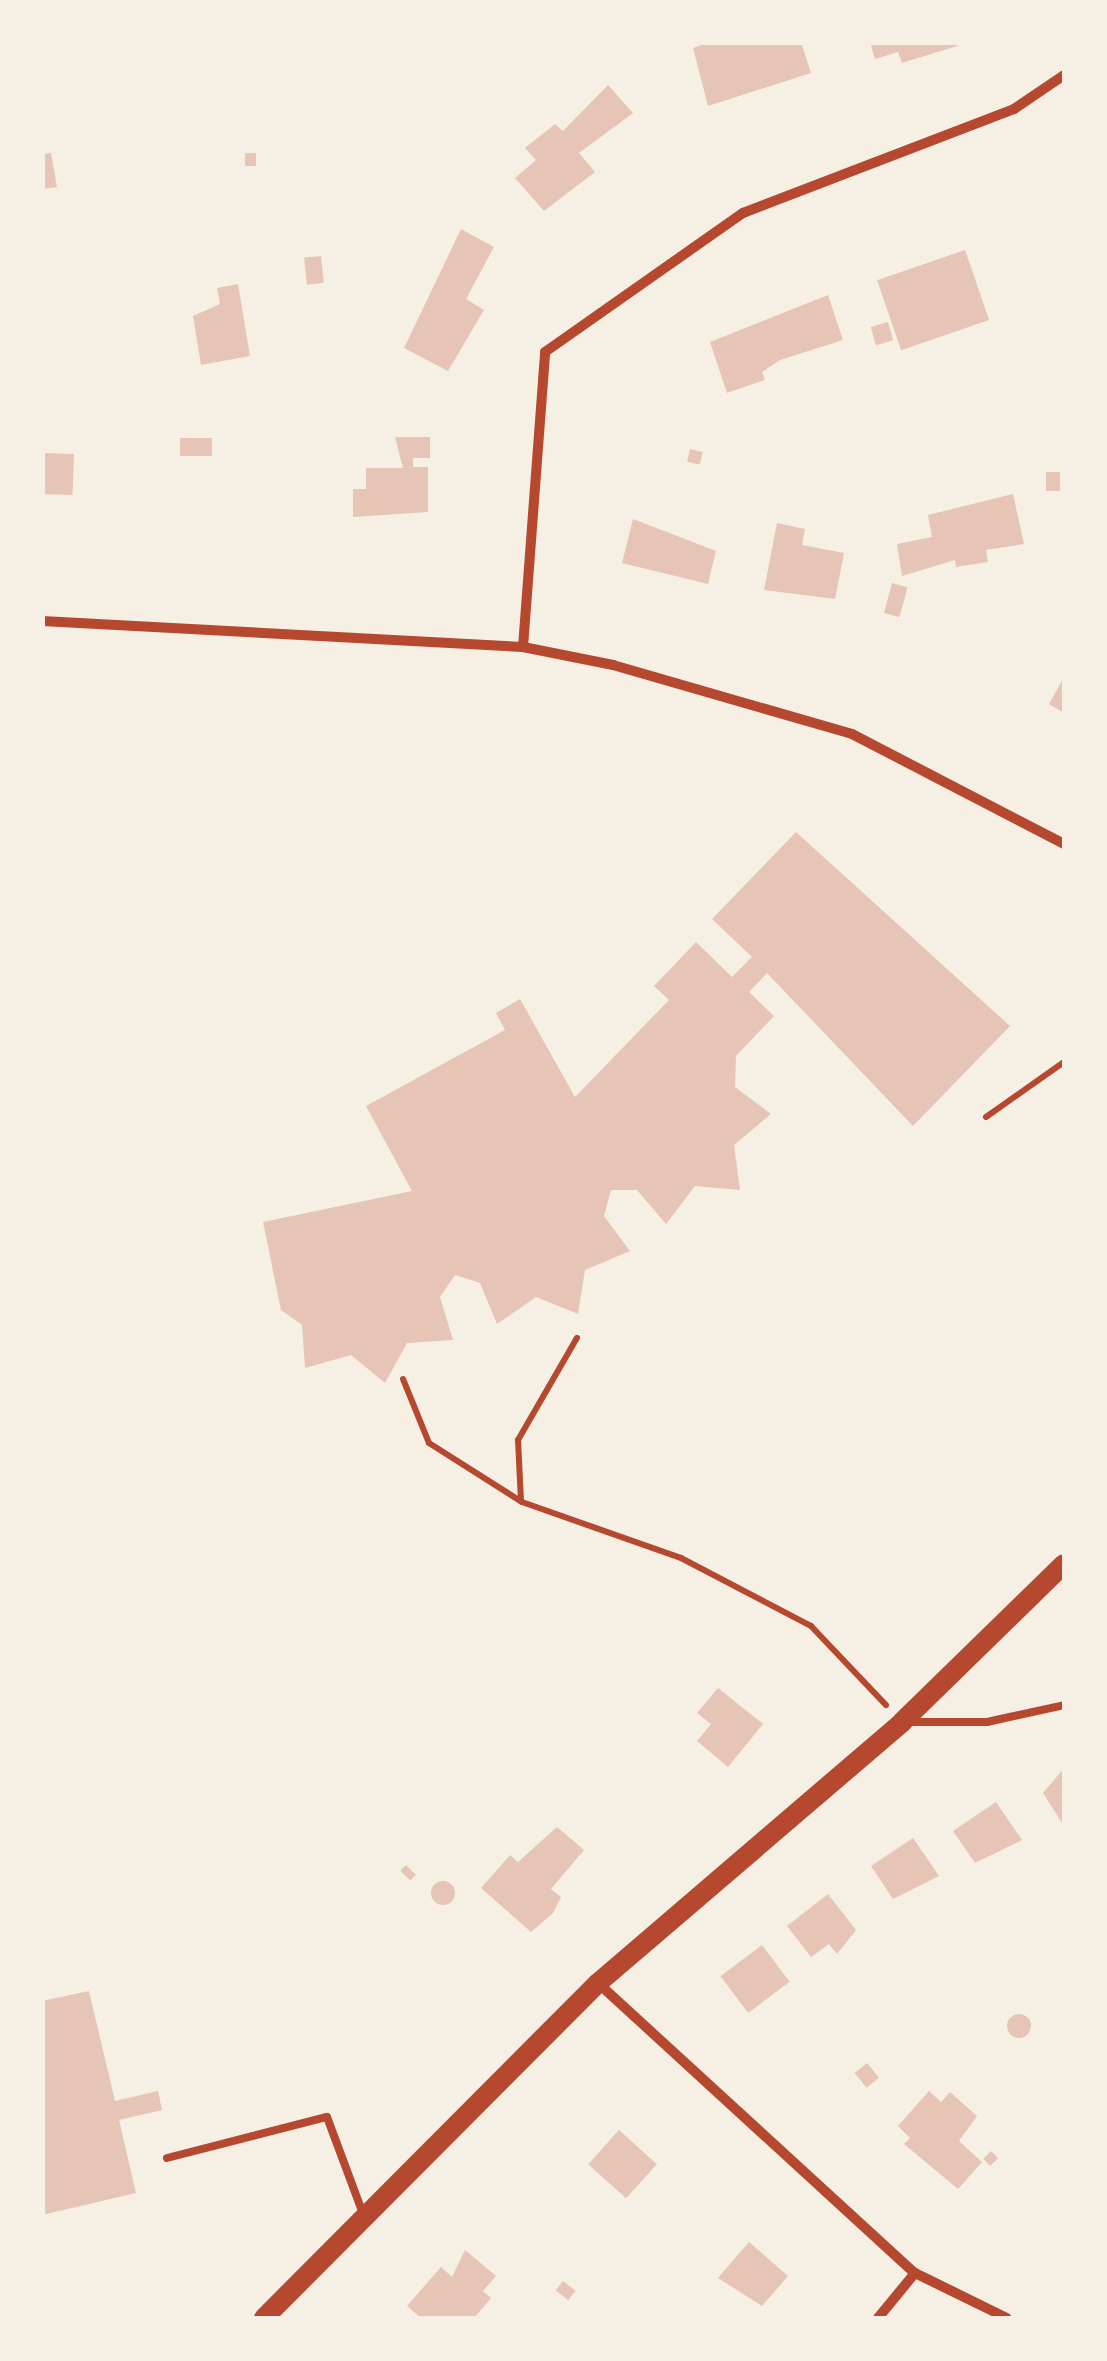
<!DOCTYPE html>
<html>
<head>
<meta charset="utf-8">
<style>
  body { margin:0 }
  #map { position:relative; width:1107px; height:2361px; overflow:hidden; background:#f6efe4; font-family:"Sofia Sans Condensed",sans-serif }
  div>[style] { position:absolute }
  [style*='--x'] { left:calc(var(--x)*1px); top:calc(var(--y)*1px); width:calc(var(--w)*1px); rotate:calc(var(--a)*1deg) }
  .building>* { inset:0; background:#e6c5b7; transform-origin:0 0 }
  .round { border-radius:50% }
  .path>* { height:6px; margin:-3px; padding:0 3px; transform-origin:3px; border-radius:3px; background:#b5482f }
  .service>* { height:8px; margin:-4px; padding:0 4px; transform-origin:4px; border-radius:4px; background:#b5482f }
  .minor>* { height:10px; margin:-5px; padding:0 5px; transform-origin:5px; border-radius:5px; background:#b5482f }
  .secondary>* { height:20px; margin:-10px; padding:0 10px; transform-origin:10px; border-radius:10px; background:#b5482f }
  span { translate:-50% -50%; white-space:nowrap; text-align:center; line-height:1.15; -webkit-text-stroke:10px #f6efe4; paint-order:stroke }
  .frame { position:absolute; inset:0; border:45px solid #f6efe4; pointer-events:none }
</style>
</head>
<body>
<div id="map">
  <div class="building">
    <div style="clip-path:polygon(710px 42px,801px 42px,811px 73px,708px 106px,693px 48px)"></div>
    <div style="clip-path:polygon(870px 42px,956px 42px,957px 46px,902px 63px,898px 52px,875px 59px)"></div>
    <div style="clip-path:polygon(608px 85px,633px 113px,579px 153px,595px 172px,544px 211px,515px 178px,536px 160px,525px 148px,555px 124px,563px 131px)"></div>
    <div style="clip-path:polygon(51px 153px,57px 187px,42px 189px,42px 154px)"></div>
    <div style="left:245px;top:153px;width:11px;height:13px"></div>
    <div style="clip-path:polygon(461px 229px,494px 247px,466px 299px,484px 310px,448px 371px,404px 348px)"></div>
    <div style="left:965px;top:250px;width:74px;height:93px;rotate:71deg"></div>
    <div style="left:321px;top:256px;width:27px;height:17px;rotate:84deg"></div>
    <div style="clip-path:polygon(238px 284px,250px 356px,201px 365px,193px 316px,220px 304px,217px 288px)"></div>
    <div style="clip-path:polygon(828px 295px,843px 340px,780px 360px,762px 372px,765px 380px,727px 393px,710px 342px)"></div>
    <div style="left:888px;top:322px;width:19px;height:18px;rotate:74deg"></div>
    <div style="clip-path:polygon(395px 437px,430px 437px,430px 458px,413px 458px,413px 467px,428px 467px,428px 512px,353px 517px,353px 489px,366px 489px,366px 468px,403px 468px)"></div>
    <div style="left:212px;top:438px;width:18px;height:32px;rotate:90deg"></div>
    <div style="left:690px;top:449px;width:13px;height:13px;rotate:13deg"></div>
    <div style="left:42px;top:453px;width:32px;height:41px;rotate:2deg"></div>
    <div style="left:1046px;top:472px;width:14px;height:19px"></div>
    <div style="clip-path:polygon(1013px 494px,1024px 544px,986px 550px,988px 562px,956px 567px,955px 560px,902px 576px,897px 544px,932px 537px,928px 515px)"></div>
    <div style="clip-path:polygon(633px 519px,716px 551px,708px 584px,622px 563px)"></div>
    <div style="clip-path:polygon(777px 523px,805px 529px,802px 545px,844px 553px,835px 599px,764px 590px)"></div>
    <div style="left:892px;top:583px;width:16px;height:31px;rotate:15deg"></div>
    <div style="clip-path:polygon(1064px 677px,1064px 713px,1049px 704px)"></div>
    <div style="clip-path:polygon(796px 832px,1010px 1026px,913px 1126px,767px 973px,749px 992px,774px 1016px,736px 1056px,735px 1087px,771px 1114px,734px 1145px,740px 1190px,695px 1186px,666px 1224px,637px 1190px,611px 1190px,604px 1216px,630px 1251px,585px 1270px,578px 1314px,536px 1297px,497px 1324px,480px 1283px,455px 1275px,440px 1297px,453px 1340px,407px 1343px,385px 1383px,351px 1355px,305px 1368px,302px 1325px,281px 1310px,263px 1222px,412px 1191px,366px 1106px,505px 1030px,496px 1013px,520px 999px,575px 1097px,669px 1000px,654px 986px,696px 942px,732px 977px,752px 957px,712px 919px)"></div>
    <div style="clip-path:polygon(718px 1688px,763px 1724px,728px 1767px,697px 1741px,711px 1724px,697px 1713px)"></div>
    <div style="clip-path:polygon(1064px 1768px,1064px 1826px,1043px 1793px)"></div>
    <div style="clip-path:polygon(996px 1802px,1022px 1840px,975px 1863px,953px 1831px)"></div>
    <div style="clip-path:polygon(557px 1827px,584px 1850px,551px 1889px,561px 1897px,553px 1913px,531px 1932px,481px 1888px,510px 1855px,518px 1862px)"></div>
    <div style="clip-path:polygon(913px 1838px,939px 1876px,893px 1899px,871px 1866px)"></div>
    <div style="left:406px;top:1865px;width:14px;height:8px;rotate:45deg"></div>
    <div class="round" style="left:431px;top:1881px;width:24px;height:24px"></div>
    <div style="clip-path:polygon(828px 1894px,856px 1930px,837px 1954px,829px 1944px,811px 1957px,787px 1926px)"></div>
    <div style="left:762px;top:1945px;width:46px;height:52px;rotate:53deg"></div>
    <div style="clip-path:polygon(89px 1991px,115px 2101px,158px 2091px,162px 2110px,119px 2120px,136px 2193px,42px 2215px,42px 2001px)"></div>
    <div class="round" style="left:1007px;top:2014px;width:24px;height:24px"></div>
    <div style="left:867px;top:2063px;width:19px;height:16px;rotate:51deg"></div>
    <div style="clip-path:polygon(929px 2091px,941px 2102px,950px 2092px,977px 2116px,959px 2141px,982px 2162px,958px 2189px,904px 2144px,910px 2138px,898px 2126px)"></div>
    <div style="left:619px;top:2130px;width:51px;height:46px;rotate:42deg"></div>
    <div style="left:991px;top:2151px;width:10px;height:11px;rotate:45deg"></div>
    <div style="clip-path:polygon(749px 2242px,788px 2276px,762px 2306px,718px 2278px)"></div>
    <div style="clip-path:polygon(465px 2250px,496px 2276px,483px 2291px,491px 2298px,474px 2318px,421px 2318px,407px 2306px,441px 2267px,452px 2277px)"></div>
    <div style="left:563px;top:2281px;width:16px;height:12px;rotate:38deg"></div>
  </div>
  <div class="path">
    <div style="--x:986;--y:1117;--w:95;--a:-35.2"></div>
    <div style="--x:403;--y:1379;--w:69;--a:67.9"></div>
    <div style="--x:429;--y:1443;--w:110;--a:32.4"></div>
    <div style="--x:522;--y:1502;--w:169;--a:19.4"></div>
    <div style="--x:681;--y:1558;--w:147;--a:27.6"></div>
    <div style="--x:811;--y:1626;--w:109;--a:46.5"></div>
    <div style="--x:521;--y:1501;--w:61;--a:-92.8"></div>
    <div style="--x:518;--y:1440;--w:118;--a:-60"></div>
  </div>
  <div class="service">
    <div style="--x:907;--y:1722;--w:80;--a:0"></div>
    <div style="--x:987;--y:1722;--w:79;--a:-12.4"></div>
    <div style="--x:167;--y:2158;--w:165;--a:-14.4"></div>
    <div style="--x:327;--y:2117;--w:100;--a:69.6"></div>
  </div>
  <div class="minor">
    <div style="--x:42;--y:621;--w:482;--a:3.1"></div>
    <div style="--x:523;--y:647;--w:92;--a:11.3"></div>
    <div style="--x:613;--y:665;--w:249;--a:16.1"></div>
    <div style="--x:852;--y:734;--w:239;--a:27.4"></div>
    <div style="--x:523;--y:647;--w:296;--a:-85.7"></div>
    <div style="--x:545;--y:352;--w:242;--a:-35.1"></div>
    <div style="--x:743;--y:213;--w:290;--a:-21"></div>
    <div style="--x:1014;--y:109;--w:60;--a:-34.2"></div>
    <div style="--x:598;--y:1983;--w:430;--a:42.5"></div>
    <div style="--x:915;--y:2273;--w:102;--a:26.1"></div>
    <div style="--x:878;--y:2318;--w:58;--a:-50.6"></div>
  </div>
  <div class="secondary">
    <div style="--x:264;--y:2318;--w:473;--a:-45.1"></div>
    <div style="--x:598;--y:1983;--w:401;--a:-40.6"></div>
    <div style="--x:902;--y:1722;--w:226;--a:-44.3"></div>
  </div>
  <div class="frame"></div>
</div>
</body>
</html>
